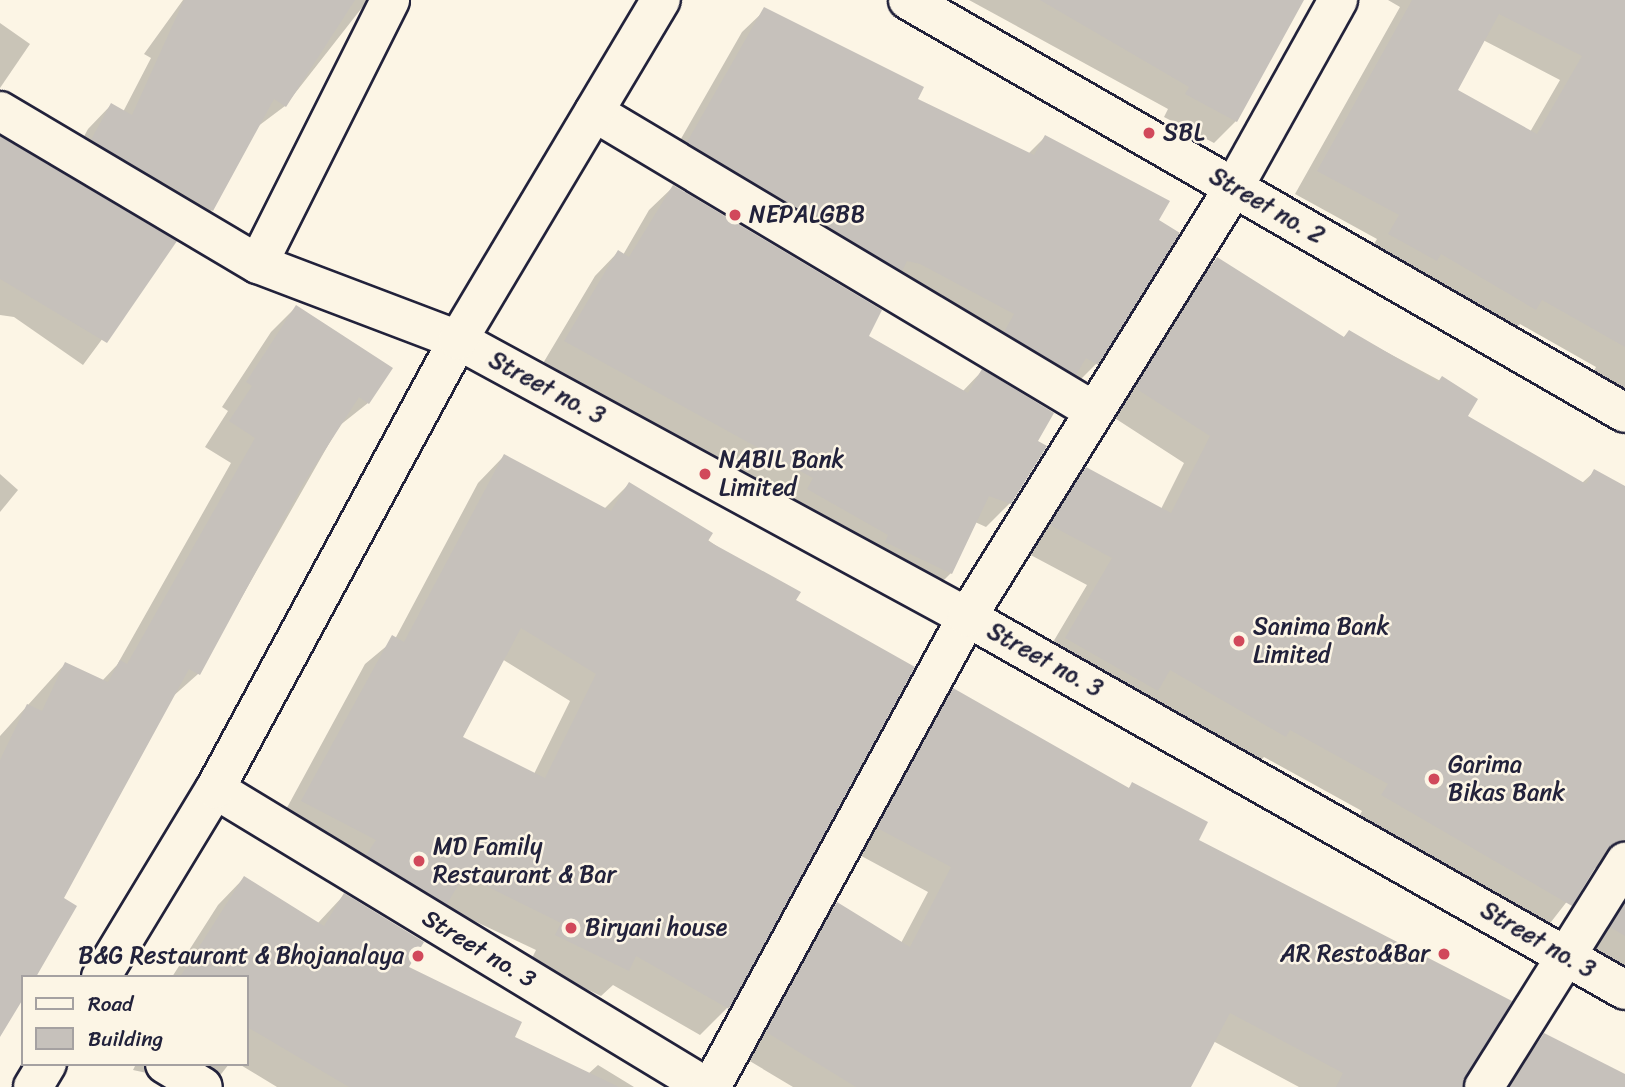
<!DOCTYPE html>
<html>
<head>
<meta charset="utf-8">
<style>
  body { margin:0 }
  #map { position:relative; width:1625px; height:1087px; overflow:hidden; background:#fcf5e5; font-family:Sriracha,sans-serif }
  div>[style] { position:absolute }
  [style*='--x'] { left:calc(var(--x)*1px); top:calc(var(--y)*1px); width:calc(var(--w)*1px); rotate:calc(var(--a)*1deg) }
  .shadow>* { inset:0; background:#0003 }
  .building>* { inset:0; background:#c6c1bb }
  .roads { filter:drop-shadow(2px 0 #22223b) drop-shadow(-2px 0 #22223b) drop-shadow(0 2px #22223b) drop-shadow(0 -2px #22223b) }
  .minor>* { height:38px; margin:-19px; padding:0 19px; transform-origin:19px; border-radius:19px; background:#fcf5e5 }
  .dots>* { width:19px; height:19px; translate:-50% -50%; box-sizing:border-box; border:4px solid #fcf5e5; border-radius:50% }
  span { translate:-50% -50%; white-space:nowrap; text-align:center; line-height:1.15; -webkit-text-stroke:5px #fcf5e5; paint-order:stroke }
  .poi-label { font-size:24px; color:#22223b }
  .left { translate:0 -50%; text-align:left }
  .right { translate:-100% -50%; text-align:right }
  .street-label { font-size:24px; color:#22223b }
  .legend { position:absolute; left:21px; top:975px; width:228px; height:91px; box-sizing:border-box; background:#fcf5e5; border:2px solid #a5a1a1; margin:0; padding:9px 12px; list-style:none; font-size:21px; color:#22223b }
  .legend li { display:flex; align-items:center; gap:14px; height:35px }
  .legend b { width:35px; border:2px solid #a5a1a1 }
</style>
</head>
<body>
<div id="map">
  <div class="shadow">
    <div style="clip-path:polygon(183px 0,368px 0,285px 106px,257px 127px,212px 210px,188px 233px,69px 164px,88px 129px,111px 105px,123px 112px,151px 58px,144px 54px)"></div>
    <div style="clip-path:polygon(969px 0,1302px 0,1236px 121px,1214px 143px,1164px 117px,1168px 109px)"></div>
    <div style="clip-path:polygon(evenodd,1388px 0,1625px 0,1625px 398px,1590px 379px,1596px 367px,1520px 324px,1512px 332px,1366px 257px,1377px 239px,1295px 194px,1400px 7px,1388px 0,1483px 40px,1560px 80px,1530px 132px,1455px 91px,1483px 40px)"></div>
    <div style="clip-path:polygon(765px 10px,916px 100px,1028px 154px,1045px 137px,1167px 201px,1157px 221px,1177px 234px,1096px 364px,1074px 386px,666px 165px,742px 32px)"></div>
    <div style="clip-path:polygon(0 23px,30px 44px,0 88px)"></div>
    <div style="clip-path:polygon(0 136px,174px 242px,83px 365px,14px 317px,0 315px)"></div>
    <div style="clip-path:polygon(673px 187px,867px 337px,962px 392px,982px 371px,1035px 441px,1010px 503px,986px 527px,975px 522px,951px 573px,928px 596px,542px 365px,595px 276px,618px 252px,623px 255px,649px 210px)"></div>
    <div style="clip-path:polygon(1217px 259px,1343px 338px,1349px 332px,1476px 400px,1465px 416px,1582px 483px,1594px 472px,1625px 491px,1625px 989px,1585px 954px,1609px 869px,1593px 868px,1544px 931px,1356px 822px,1362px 811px,1264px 757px,1258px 763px,1040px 664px,1087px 585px,1025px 552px,1060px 495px,1086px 469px,1161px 509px,1184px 463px,1110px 415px,1190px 285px)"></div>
    <div style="clip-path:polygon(296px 307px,368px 403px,339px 426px,198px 674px,171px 698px,61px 899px,0 1034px,0 736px,65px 664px,102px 681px,117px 665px,231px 463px,205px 447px,228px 411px,222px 407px,271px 332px)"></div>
    <div style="clip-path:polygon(evenodd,504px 456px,604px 509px,629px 484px,794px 601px,727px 1008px,700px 1035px,613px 985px,601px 996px,530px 962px,536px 950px,276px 828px,365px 664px,395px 639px,478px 483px,504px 456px,502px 659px,570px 701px,534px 774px,460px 738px,502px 659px)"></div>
    <div style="clip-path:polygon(0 474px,18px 490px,0 512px)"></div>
    <div style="clip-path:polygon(953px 690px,1128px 789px,1132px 785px,1463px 1075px,1463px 1087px,1299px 1087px,1213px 1041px,1189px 1087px,793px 1087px,743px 1057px,813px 928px,837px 904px,901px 943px,928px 892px,854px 852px,929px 715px)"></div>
    <div style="clip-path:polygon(244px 878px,317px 924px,344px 895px,407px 967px,513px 1037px,588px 1074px,598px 1065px,634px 1087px,277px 1087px,239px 1064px,247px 1064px,247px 977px,172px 977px,218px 905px)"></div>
    <div style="clip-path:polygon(1544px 1035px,1622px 1087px,1502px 1087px)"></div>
    <div style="clip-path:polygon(136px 1064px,229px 1064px,211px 1087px,133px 1070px)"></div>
  </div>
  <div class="building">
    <div style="clip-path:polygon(184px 0,355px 0,286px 107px,274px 99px,213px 211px,91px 140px,111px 103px,132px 115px)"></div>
    <div style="clip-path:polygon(1040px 0,1304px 0,1237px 122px,1185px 94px,1189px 87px)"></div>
    <div style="clip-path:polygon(evenodd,1412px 0,1625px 0,1625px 347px,1542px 300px,1536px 310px,1441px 254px,1437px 261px,1388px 234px,1399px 215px,1317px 171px,1412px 0,1499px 14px,1582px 56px,1537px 134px,1458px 90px,1499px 14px)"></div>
    <div style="clip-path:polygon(764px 7px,924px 87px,918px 99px,1034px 155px,1045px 135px,1170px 201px,1159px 220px,1180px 233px,1098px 365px,1086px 358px,1076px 375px,1004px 332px,1014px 314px,920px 264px,907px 261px,902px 271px,687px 142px)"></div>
    <div style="clip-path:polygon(0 136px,177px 241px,107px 343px,0 279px)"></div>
    <div style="clip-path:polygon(673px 185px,882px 310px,869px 336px,968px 393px,982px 369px,1054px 413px,1038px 441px,1047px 446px,1011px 504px,989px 496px,952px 574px,885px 542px,888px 535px,807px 489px,813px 478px,564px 341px,618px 250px,629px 257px)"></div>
    <div style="clip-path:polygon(1217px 257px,1344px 337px,1349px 330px,1438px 382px,1442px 376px,1478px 399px,1468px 416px,1586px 484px,1594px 469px,1625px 486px,1625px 840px,1606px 850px,1572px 906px,1381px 795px,1388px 784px,1290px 730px,1286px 737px,1170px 670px,1158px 691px,1065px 638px,1112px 558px,1050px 525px,1086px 467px,1171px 513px,1210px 436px,1135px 388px)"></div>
    <div style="clip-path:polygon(296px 305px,393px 368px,369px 404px,359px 397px,302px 486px,200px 675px,189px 669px,64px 898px,77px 906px,36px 977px,23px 977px,23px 999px,0 1037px,0 760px,27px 704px,42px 711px,65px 662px,108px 682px,120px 660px,127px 664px,255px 438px,229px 421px,252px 386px,246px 382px)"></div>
    <div style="clip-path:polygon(evenodd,504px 454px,611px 511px,629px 482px,713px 533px,708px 541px,801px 592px,796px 600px,915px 667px,729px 1009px,636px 956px,629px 971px,555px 935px,561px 923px,464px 875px,447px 904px,366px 855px,376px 840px,301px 801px,392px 635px,404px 642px,504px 454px,521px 628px,596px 674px,545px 778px,463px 737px,521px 628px)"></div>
    <div style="clip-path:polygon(953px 688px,1129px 788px,1132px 782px,1208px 822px,1199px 840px,1512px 1001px,1462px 1087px,1336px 1087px,1343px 1073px,1230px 1013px,1191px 1087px,856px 1087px,766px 1032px,837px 902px,910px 947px,951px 867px,877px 828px)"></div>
    <div style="clip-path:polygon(244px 876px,324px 926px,344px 893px,424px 942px,409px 967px,522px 1022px,515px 1037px,619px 1087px,349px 1087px,247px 1027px,247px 977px,180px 977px)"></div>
    <div style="clip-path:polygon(1625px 903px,1625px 936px,1610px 927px)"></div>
    <div style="clip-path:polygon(1544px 1033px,1625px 1074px,1625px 1087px,1510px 1087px)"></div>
  </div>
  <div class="roads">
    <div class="minor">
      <div style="--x:908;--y:0;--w:827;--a:29.94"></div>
      <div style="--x:0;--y:111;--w:300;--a:30.7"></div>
      <div style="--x:258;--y:264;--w:214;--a:20.8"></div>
      <div style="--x:458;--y:340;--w:579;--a:28.56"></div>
      <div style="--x:967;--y:617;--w:756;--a:29.55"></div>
      <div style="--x:594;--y:112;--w:583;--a:30.88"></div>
      <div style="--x:258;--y:264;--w:295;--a:-63.4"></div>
      <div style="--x:215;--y:789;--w:574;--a:31.25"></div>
      <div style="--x:101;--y:977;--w:220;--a:-58.8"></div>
      <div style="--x:215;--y:789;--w:511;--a:-61.58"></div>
      <div style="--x:458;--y:340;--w:396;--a:-59.2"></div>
      <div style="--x:165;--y:1064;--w:44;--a:31.2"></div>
      <div style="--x:33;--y:1087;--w:27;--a:-59"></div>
      <div style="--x:711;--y:1087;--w:535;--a:-61.42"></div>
      <div style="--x:967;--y:617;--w:506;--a:-58.16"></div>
      <div style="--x:1234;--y:187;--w:214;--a:-60.9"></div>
      <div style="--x:1484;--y:1087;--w:266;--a:-57.9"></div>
    </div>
  </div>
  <div class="dots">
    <div style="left:1149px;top:133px;background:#d1495b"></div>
    <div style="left:735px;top:215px;background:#d1495b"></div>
    <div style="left:705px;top:474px;background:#d1495b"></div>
    <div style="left:1239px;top:641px;background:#d1495b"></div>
    <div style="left:1434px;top:779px;background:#d1495b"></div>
    <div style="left:419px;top:861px;background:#d1495b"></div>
    <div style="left:571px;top:928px;background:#d1495b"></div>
    <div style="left:1444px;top:954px;background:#d1495b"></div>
    <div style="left:418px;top:956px;background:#d1495b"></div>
  </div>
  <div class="poi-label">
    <span class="left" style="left:1163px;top:133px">SBL</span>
    <span class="left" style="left:749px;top:215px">NEPALGBB</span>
    <span class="left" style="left:719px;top:474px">NABIL Bank<br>Limited</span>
    <span class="left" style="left:1253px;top:641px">Sanima Bank<br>Limited</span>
    <span class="left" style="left:1448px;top:779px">Garima<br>Bikas Bank</span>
    <span class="left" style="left:433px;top:861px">MD Family<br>Restaurant &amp; Bar</span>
    <span class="left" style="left:585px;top:928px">Biryani house</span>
    <span class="right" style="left:1430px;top:954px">AR Resto&amp;Bar</span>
    <span class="right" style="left:404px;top:956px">B&amp;G Restaurant &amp; Bhojanalaya</span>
  </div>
  <div class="street-label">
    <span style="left:1267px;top:206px;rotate:30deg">Street no. 2</span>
    <span style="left:547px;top:388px;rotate:28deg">Street no. 3</span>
    <span style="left:1045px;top:660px;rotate:29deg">Street no. 3</span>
    <span style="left:1538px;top:940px;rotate:30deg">Street no. 3</span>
    <span style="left:479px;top:949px;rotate:31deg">Street no. 3</span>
  </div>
  <ul class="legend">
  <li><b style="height:9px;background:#fcf5e5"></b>Road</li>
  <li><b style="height:19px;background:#c6c1bb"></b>Building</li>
  </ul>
</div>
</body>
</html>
